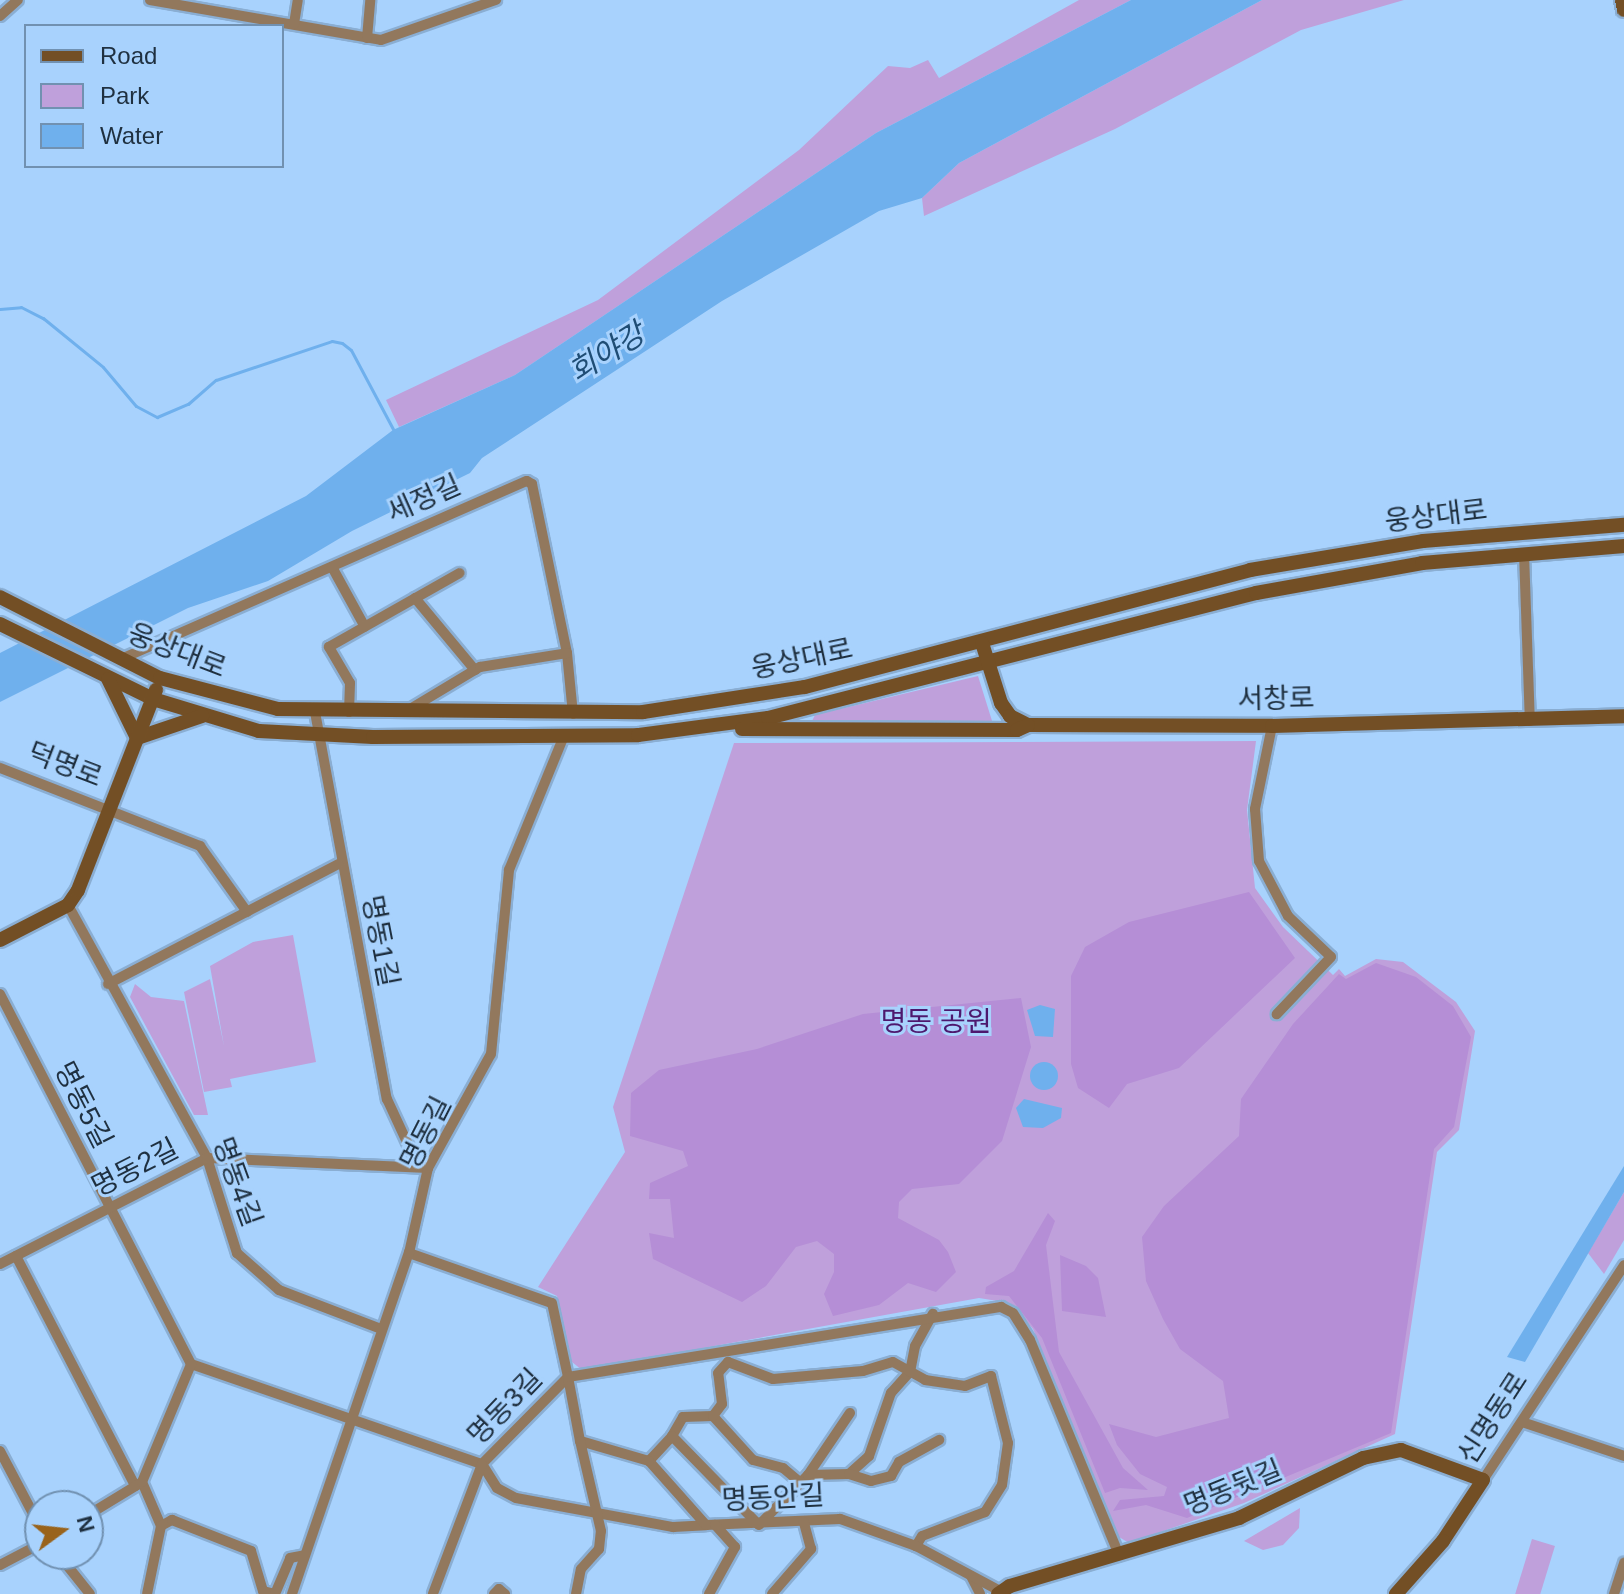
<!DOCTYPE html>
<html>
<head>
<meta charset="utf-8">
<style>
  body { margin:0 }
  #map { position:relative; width:1624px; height:1594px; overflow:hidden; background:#a8d2fd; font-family:Helvetica,"Noto Sans KR",sans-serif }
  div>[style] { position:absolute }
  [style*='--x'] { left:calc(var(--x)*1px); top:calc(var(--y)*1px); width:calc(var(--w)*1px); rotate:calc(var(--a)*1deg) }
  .green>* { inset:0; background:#bfa0db; transform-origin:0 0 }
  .forest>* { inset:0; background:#b58ed6 }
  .water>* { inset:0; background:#6fb0ed }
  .round { border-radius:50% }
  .stream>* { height:3px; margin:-1.5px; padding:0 1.5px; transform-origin:1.5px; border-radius:1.5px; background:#6fb0ed }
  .roads { filter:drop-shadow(2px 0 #8aaed3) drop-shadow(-2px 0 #8aaed3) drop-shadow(0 2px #8aaed3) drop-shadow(0 -2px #8aaed3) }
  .street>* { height:10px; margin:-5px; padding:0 5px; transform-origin:5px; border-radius:5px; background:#92785d }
  .secondary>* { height:14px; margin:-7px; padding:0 7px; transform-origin:7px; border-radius:7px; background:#734f25 }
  span { translate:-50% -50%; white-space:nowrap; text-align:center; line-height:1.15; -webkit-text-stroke:6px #a8d2fd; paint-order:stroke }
  .street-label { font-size:28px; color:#1f3040 }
  .park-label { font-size:28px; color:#4d186e }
  .water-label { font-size:30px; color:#1f4d75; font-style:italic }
  .legend { position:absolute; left:24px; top:24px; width:260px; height:144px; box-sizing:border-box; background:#a8d2fd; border:2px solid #7191b1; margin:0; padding:10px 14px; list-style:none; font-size:24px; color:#1f3040 }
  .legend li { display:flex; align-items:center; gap:16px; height:40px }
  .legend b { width:40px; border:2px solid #7191b1 }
  .north { position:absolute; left:24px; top:1490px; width:80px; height:80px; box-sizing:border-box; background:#a8d2fd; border:2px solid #7191b1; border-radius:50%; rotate:75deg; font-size:22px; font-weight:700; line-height:32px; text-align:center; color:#1f3040 }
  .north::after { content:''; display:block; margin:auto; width:28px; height:36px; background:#99631b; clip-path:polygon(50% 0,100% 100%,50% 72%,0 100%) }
</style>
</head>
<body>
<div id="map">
  <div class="green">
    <div style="clip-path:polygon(1079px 0,1131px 0,876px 133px,515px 375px,399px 427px,386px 400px,598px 300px,799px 150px,888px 66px,910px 68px,928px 60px,939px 78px)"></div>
    <div style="clip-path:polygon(1262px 0,1404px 0,1301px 30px,1115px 129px,924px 216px,922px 198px,959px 163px)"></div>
    <div style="clip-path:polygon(978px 676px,993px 724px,812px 721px,815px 715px)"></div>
    <div style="clip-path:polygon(1256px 741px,1247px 810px,1255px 888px,1283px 927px,1333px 975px,1339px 969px,1345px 976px,1376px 959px,1403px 962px,1456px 1002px,1475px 1031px,1459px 1130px,1437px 1152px,1395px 1434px,1244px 1503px,1129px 1543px,1119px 1537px,1033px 1329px,1010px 1303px,979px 1298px,582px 1370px,572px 1362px,557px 1296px,538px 1287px,625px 1152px,613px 1107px,734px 743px)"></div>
    <div style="clip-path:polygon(293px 935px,316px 1062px,230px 1079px,232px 1087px,204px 1092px,184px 992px,210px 979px,224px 1046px,210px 966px,253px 942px)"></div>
    <div style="clip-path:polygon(135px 984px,151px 997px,184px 1001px,208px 1115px,194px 1115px,130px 997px)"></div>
    <div style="clip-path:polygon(1624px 1192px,1624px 1240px,1604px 1274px,1588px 1253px)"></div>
    <div style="clip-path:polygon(1300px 1508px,1299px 1528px,1283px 1545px,1263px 1550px,1244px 1541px)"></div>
    <div style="left:1532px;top:1539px;width:24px;height:58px;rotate:17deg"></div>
  </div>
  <div class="forest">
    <div style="clip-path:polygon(1249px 892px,1295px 958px,1179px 1068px,1127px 1084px,1109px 1108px,1078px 1088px,1071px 1064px,1071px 976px,1085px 947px,1129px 922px)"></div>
    <div style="clip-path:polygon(1376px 963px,1416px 977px,1453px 1006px,1471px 1037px,1454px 1127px,1434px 1149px,1391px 1433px,1187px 1518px,1146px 1505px,1113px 1511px,1120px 1500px,1164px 1496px,1167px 1487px,1140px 1474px,1117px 1445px,1109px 1424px,1156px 1437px,1229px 1418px,1223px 1381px,1180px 1349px,1163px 1319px,1146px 1281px,1142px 1237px,1164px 1206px,1239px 1136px,1241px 1099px,1293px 1024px,1339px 974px,1346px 979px)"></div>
    <div style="clip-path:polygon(1021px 998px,1031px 1047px,1002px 1141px,959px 1184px,912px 1189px,899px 1202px,898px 1218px,939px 1240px,948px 1252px,956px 1272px,936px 1292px,908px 1283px,879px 1305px,833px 1316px,824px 1294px,834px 1272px,834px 1254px,817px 1241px,796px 1247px,766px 1286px,742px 1302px,653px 1259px,649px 1233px,674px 1238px,670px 1199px,649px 1199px,650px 1183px,688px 1166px,683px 1151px,630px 1136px,631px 1093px,659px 1070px,757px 1049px,863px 1014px)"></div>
    <div style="clip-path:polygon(1048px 1213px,1055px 1221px,1046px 1245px,1059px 1352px,1123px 1468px,1148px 1490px,1120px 1488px,1105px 1493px,1042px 1338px,1009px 1296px,985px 1294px,986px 1287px,1014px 1271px)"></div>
    <div style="clip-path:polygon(1060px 1255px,1086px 1266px,1098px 1278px,1106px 1317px,1062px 1311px)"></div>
  </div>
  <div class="water">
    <div style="clip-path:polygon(1131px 0,1262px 0,959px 163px,922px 198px,879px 211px,722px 301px,482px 458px,470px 473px,352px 531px,268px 581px,188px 608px,0 702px,0 653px,306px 496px,393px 430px,515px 375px,876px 133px)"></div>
    <div style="clip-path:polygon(1040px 1005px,1055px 1009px,1053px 1037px,1035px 1036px,1027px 1010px)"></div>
    <div class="round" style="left:1030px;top:1062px;width:28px;height:28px"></div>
    <div style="clip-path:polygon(1024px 1099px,1062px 1108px,1061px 1118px,1043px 1128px,1023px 1127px,1016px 1108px)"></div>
    <div style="clip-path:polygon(1624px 1166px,1624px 1192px,1525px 1362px,1507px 1357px)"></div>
  </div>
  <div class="stream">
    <div style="--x:0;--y:309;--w:21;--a:-5"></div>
    <div style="--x:21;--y:307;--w:25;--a:27"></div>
    <div style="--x:43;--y:318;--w:77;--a:39.2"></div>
    <div style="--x:103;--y:367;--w:51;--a:49.8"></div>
    <div style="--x:136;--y:406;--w:24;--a:28"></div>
    <div style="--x:157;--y:417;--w:34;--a:-23"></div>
    <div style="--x:188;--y:404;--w:37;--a:-41"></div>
    <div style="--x:216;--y:380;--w:122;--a:-18.6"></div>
    <div style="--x:332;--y:341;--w:10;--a:11"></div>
    <div style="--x:342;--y:343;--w:11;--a:38"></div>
    <div style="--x:351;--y:350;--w:92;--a:62"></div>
  </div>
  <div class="roads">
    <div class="street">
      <div style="--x:150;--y:0;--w:234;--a:9.8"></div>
      <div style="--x:381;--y:40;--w:122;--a:-19.2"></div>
      <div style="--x:0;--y:16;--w:24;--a:-42"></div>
      <div style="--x:294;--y:24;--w:24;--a:-81"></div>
      <div style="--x:367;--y:38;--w:38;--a:-85"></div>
      <div style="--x:1524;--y:553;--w:168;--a:88"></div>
      <div style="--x:332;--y:567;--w:68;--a:61.2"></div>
      <div style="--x:415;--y:598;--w:94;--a:50.2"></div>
      <div style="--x:121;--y:659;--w:443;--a:-23.7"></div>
      <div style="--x:527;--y:481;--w:6;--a:31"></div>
      <div style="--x:532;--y:484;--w:173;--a:78.3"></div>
      <div style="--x:567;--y:653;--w:61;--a:84.4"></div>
      <div style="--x:410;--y:709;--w:82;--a:-31"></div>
      <div style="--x:480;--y:667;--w:88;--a:-9.1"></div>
      <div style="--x:315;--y:712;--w:394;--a:79.5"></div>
      <div style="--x:387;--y:1099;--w:60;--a:65.2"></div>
      <div style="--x:412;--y:1153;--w:22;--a:43"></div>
      <div style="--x:349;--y:712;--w:29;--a:-88"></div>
      <div style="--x:350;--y:683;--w:42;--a:-120.3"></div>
      <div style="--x:329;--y:647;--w:150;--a:-29.5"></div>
      <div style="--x:1272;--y:726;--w:85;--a:101.6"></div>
      <div style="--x:1255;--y:809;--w:52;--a:85.6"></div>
      <div style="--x:1259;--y:861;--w:62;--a:62.2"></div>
      <div style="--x:1288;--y:916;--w:59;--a:43.6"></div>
      <div style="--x:1331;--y:957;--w:79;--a:133.5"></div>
      <div style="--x:0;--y:768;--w:215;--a:21.3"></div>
      <div style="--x:200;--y:846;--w:81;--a:54.5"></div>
      <div style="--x:68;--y:905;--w:289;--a:61.2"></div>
      <div style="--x:207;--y:1158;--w:100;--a:72.5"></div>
      <div style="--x:237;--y:1253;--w:56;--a:41.4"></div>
      <div style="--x:279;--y:1290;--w:109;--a:20.9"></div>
      <div style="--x:108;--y:984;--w:260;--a:-27.5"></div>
      <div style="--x:0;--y:994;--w:416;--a:62.7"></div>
      <div style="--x:191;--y:1364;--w:308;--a:19"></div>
      <div style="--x:482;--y:1464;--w:28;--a:58"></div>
      <div style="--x:497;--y:1488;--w:21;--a:28"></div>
      <div style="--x:516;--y:1498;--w:160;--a:10.5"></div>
      <div style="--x:673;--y:1527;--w:33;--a:-3"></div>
      <div style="--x:409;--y:1253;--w:151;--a:19.3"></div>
      <div style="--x:552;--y:1303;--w:76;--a:77.8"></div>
      <div style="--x:568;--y:1377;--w:122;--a:134.7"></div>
      <div style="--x:482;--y:1464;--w:139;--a:110.7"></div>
      <div style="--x:16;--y:1256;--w:259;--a:62.6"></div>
      <div style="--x:0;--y:1264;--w:233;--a:-27.1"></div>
      <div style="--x:207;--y:1158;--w:221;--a:2.6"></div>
      <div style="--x:1522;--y:1422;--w:108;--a:18.4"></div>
      <div style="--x:672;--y:1436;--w:22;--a:-60"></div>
      <div style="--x:683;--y:1417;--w:30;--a:-2"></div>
      <div style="--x:0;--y:1451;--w:86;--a:62.2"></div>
      <div style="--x:649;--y:1461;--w:34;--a:-47"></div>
      <div style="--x:672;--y:1436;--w:124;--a:45.7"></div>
      <div style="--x:759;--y:1525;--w:70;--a:-45.6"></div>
      <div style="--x:808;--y:1475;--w:41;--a:-1.4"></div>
      <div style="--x:849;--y:1474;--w:27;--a:-42"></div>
      <div style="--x:869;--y:1456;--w:67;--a:-70.8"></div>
      <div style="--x:891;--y:1393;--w:28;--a:-48"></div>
      <div style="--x:910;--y:1372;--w:26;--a:-79"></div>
      <div style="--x:915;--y:1346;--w:37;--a:-61"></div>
      <div style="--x:849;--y:1474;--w:23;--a:18"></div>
      <div style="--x:871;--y:1481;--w:21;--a:-14"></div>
      <div style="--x:891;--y:1476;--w:16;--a:-60"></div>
      <div style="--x:899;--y:1462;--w:46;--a:-28.8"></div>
      <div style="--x:808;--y:1475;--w:75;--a:-55.9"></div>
      <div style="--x:1483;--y:1480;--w:257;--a:-56.7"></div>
      <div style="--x:142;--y:1482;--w:48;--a:66.6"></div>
      <div style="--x:161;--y:1526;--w:69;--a:101.6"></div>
      <div style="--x:801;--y:1483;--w:23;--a:-140"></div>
      <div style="--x:783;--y:1468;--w:31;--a:-165"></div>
      <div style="--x:753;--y:1460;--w:59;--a:-132.3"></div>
      <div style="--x:713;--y:1416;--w:15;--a:-53"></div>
      <div style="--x:722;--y:1404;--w:31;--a:-97"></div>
      <div style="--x:718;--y:1373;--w:15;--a:-48"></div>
      <div style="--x:728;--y:1362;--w:48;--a:20.7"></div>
      <div style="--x:773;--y:1379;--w:90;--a:-5.1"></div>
      <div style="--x:863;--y:1371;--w:31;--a:-17"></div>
      <div style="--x:893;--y:1362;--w:37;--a:29"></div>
      <div style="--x:925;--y:1380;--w:40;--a:8.5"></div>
      <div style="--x:965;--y:1386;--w:28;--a:-21"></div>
      <div style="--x:991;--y:1376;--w:69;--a:75.8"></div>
      <div style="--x:1008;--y:1443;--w:42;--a:98.1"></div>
      <div style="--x:1002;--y:1485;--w:32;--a:122"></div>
      <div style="--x:985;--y:1512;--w:67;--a:159.1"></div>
      <div style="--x:922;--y:1536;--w:12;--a:121"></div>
      <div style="--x:88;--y:1515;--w:63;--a:-31.4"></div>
      <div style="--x:142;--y:1482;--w:128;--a:-67.4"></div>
      <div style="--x:161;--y:1526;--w:13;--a:-29"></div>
      <div style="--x:172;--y:1520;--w:85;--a:21.4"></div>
      <div style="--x:251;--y:1551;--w:42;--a:73.3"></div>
      <div style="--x:263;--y:1591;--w:12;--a:14"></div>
      <div style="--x:275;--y:1594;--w:39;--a:-67"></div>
      <div style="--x:290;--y:1558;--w:15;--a:-11"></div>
      <div style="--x:58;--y:1554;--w:51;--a:51.3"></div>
      <div style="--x:0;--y:1565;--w:45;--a:-27.7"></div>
      <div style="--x:971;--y:1576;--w:20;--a:63"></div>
      <div style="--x:1000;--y:1591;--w:95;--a:-151.8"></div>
      <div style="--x:916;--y:1546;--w:81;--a:-160.4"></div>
      <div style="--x:840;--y:1519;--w:134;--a:177.4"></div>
      <div style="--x:706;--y:1525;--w:86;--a:-131.7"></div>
      <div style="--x:649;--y:1461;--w:72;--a:-163.8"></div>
      <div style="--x:580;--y:1441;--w:65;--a:-100.6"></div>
      <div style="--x:568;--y:1377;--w:439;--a:-9.2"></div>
      <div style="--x:1001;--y:1307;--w:13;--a:27"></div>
      <div style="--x:1013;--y:1313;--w:32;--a:58"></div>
      <div style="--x:1030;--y:1340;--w:233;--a:67.5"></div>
      <div style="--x:292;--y:1594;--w:361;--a:-71.1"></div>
      <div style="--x:409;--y:1253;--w:87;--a:-77.4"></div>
      <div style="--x:428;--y:1168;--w:130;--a:-61.1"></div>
      <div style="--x:491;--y:1054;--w:185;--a:-84.4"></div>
      <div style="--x:509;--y:870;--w:145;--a:-67.7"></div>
      <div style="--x:494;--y:1594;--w:7;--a:-45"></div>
      <div style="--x:499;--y:1589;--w:8;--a:40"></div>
      <div style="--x:576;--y:1594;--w:25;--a:-79"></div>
      <div style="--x:581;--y:1569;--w:27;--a:-48"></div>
      <div style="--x:599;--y:1549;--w:18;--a:-84"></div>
      <div style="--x:601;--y:1531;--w:92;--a:-103.1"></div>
      <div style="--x:709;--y:1594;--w:54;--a:-61"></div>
      <div style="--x:735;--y:1547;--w:30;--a:-132"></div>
      <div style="--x:772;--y:1594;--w:60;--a:-49.1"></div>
      <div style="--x:811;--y:1549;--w:28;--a:-105"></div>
      <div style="--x:1614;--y:1594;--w:33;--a:-72"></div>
    </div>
    <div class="secondary">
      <div style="--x:1622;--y:0;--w:10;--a:79"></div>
      <div style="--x:0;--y:597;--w:179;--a:26.9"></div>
      <div style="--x:160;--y:678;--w:122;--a:14.7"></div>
      <div style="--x:278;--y:709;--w:365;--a:0.5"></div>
      <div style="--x:643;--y:712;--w:164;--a:-8.8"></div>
      <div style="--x:805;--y:687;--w:460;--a:-14.7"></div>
      <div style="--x:1250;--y:570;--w:175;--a:-9.5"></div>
      <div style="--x:1423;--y:541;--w:202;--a:-4.6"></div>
      <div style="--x:0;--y:624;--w:170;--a:26.1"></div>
      <div style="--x:153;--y:699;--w:111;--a:16.8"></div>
      <div style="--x:259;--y:731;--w:114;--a:3"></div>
      <div style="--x:373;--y:737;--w:265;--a:-0.4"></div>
      <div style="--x:638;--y:735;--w:131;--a:-7.5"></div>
      <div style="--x:768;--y:718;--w:504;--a:-14.37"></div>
      <div style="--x:1256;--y:593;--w:169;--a:-10.2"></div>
      <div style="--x:1422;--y:563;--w:203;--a:-4.8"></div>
      <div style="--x:982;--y:643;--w:63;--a:72.4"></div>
      <div style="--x:1001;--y:703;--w:16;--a:55"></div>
      <div style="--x:1010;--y:716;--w:20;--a:27"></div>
      <div style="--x:1028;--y:725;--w:244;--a:0.2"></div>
      <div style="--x:1272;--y:726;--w:352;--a:-1.6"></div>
      <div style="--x:108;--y:679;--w:66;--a:63.8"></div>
      <div style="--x:137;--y:738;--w:69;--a:-18.7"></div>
      <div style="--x:742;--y:729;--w:275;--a:0.2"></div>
      <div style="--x:1017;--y:730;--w:12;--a:-24"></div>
      <div style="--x:0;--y:940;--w:76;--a:-27.2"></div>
      <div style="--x:68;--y:905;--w:18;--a:-56"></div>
      <div style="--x:78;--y:890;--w:215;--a:-68.7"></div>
      <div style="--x:998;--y:1594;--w:14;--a:-34"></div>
      <div style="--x:1010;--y:1586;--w:239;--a:-16.5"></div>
      <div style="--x:1239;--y:1518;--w:138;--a:-25.8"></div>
      <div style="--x:1363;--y:1458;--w:39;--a:-12"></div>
      <div style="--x:1401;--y:1450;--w:87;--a:20.1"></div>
      <div style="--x:1483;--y:1480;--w:73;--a:123.3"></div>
      <div style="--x:1443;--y:1541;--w:71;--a:131.6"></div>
    </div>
  </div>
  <div class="street-label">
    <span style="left:424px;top:499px;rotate:-24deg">세정길</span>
    <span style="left:1436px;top:516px;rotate:-7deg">웅상대로</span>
    <span style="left:177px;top:651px;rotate:21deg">웅상대로</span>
    <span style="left:802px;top:659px;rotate:-12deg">웅상대로</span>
    <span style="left:1276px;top:699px;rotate:-1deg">서창로</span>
    <span style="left:65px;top:765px;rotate:21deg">덕명로</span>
    <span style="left:380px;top:941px;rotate:79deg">명동1길</span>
    <span style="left:83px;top:1105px;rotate:63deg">명동5길</span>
    <span style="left:426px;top:1133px;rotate:-63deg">명동길</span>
    <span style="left:135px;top:1168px;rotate:-27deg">명동2길</span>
    <span style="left:237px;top:1182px;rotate:70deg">명동4길</span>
    <span style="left:505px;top:1407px;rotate:-46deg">명동3길</span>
    <span style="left:1493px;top:1418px;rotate:-57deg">신명동로</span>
    <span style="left:1233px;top:1488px;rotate:-22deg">명동뒷길</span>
    <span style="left:773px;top:1498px;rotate:-3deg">명동안길</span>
  </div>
  <div class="park-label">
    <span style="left:936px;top:1022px">명동 공원</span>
  </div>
  <div class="water-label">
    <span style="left:607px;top:353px;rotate:-32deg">회야강</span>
  </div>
  <ul class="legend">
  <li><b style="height:10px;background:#734f25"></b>Road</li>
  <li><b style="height:22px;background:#bfa0db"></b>Park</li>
  <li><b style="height:22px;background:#6fb0ed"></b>Water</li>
  </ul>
  <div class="north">N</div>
</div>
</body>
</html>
